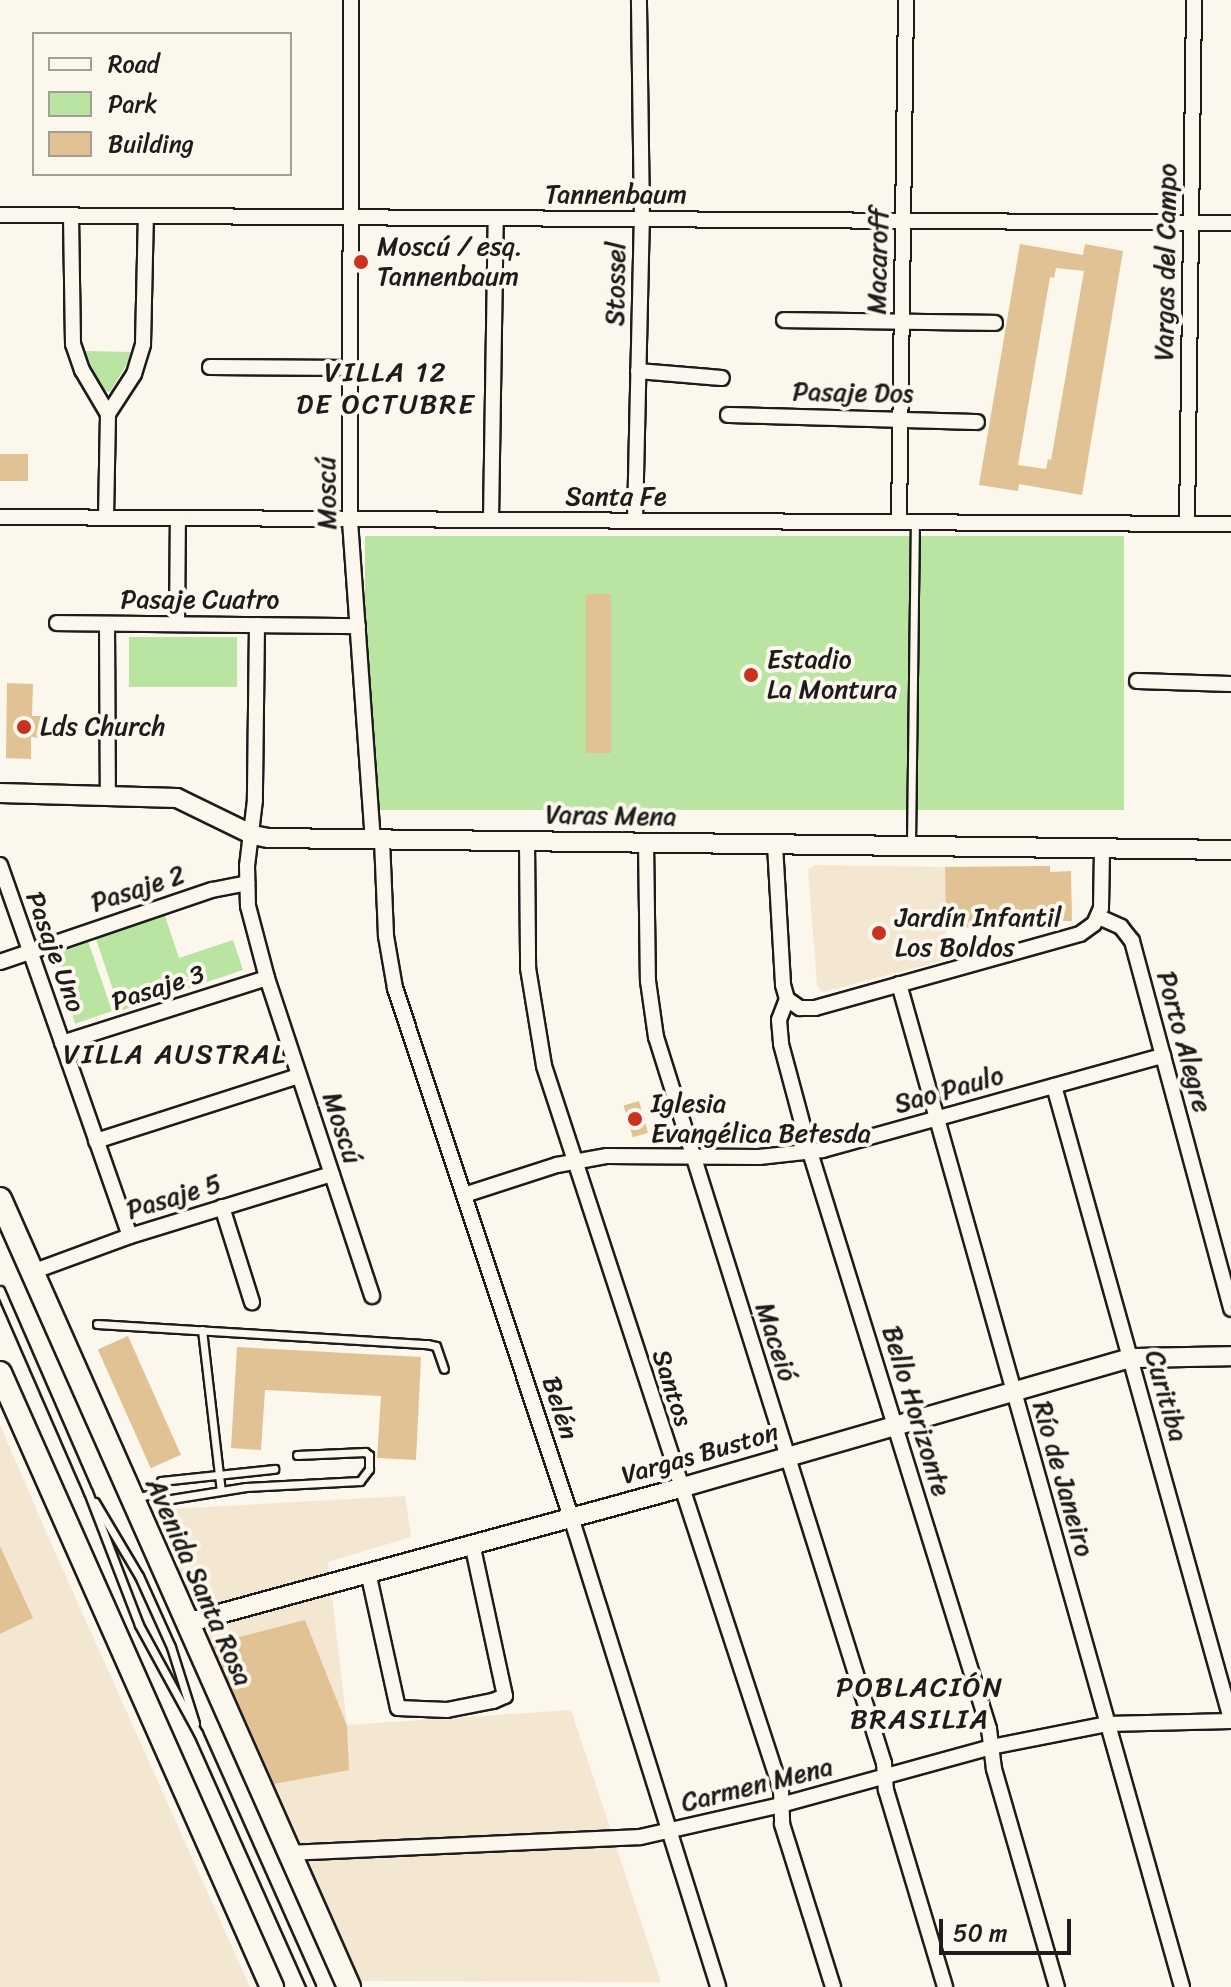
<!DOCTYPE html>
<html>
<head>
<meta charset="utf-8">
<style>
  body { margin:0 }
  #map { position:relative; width:1231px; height:1987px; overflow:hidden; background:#fbf7ec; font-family:Sriracha,sans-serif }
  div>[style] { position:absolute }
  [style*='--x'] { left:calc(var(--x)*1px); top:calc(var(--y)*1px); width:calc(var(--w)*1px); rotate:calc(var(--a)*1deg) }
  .built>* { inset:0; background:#f3e7d2 }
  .green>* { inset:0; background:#bae4a1; transform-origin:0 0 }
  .building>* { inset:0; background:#e1c294; transform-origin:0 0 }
  .roads { filter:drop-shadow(2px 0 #1c1c1c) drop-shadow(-2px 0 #1c1c1c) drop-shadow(0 2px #1c1c1c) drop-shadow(0 -2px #1c1c1c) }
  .service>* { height:7px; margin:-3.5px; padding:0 3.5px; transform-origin:3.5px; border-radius:3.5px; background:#fbf7ec }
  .minor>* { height:14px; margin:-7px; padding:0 7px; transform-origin:7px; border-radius:7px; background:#fbf7ec }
  .tertiary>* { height:18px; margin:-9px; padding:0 9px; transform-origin:9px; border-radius:9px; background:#fbf7ec }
  .primary>* { height:22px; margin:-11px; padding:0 11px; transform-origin:11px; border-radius:11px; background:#fbf7ec }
  .dots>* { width:22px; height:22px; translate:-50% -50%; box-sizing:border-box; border:4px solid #fbf7ec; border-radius:50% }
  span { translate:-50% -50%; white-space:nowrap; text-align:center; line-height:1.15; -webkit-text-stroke:8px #fbf7ec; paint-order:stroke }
  .street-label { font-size:26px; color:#1c1c1c }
  .poi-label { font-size:26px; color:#1c1c1c }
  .left { translate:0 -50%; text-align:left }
  .neighbourhood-label { font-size:28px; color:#1c1c1c; letter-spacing:2px }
  .legend { position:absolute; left:32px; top:32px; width:260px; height:144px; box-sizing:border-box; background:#fbf7ec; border:2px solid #a29f99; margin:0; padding:10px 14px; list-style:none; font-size:24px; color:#1c1c1c }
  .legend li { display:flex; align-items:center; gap:16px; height:40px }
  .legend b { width:40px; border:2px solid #a29f99 }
  .scale { position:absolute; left:939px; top:1919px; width:132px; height:36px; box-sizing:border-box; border:4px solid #1c1c1c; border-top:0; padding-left:10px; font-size:24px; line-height:28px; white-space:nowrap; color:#1c1c1c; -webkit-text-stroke:6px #fbf7ec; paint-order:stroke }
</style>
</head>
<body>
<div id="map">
  <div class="built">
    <div style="clip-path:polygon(815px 865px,945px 867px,946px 938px,952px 958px,823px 992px,817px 986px,808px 870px)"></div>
    <div style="clip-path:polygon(0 1425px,51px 1543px,250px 1987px,0 1987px)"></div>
    <div style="clip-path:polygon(405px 1496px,411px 1537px,328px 1562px,347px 1725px,571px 1710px,661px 1982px,360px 1981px,152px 1510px)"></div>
  </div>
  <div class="green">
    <div style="clip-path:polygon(84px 351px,134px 352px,110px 392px,103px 390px)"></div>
    <div style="left:365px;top:536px;width:759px;height:274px"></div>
    <div style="left:129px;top:637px;width:108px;height:50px"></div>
    <div style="clip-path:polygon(164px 913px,179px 958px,233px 940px,243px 970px,120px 1011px,95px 936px)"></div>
    <div style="left:88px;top:941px;width:74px;height:39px;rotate:71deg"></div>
  </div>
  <div class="building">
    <div style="clip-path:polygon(evenodd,1020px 244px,1083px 255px,1085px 244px,1123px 251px,1082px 495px,1019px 484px,1018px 491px,979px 485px,1020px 244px,1056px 268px,1084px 271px,1051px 460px,1048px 459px,1046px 469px,1018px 465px,1050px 277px,1054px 278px,1056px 268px)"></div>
    <div style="left:0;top:454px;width:28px;height:27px"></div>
    <div style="left:586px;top:594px;width:25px;height:159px"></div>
    <div style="clip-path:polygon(7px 683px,33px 684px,32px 716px,42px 716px,42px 738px,31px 737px,31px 759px,6px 758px)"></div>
    <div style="clip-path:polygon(1050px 866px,1050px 872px,1071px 871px,1072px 921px,1049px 921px,1049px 926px,946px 928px,945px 867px)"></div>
    <div style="left:639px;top:1101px;width:33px;height:16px;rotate:74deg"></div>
    <div style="left:128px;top:1336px;width:130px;height:33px;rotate:66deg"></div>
    <div style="clip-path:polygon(237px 1347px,421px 1357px,416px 1460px,377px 1458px,381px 1396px,265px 1390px,261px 1450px,231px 1448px)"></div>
    <div style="clip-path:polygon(0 1546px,33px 1618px,0 1634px)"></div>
    <div style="clip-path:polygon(305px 1620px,347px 1726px,349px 1770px,274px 1784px,212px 1644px)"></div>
  </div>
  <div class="roads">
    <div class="service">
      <div style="--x:911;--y:844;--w:322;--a:-89.3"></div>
      <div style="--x:0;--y:1290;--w:220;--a:66.5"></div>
      <div style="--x:88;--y:1492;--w:142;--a:69"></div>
      <div style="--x:139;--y:1625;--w:123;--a:61.4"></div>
      <div style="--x:198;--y:1733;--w:278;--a:66"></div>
      <div style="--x:97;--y:1324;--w:331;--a:3.5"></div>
      <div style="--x:427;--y:1344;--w:9;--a:13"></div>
      <div style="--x:436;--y:1346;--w:24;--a:71"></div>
      <div style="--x:202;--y:1330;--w:162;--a:83.3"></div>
      <div style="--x:153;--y:1494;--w:15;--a:-58"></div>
      <div style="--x:161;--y:1481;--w:114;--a:-6.1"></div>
      <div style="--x:138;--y:1497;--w:15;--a:-11"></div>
      <div style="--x:153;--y:1494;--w:13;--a:27"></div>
      <div style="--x:165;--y:1500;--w:82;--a:-9.1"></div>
      <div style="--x:246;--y:1487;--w:114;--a:-3"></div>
      <div style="--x:360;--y:1481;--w:15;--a:-53"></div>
      <div style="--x:369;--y:1469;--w:14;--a:-90"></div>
      <div style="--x:369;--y:1455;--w:5;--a:-143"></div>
      <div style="--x:365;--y:1452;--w:68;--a:177.5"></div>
      <div style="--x:95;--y:1502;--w:86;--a:59.3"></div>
      <div style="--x:139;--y:1576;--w:78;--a:65.7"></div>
      <div style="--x:171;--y:1647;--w:80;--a:72.5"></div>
    </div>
    <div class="minor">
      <div style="--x:351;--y:0;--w:521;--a:90.11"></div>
      <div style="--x:350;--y:521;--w:320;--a:85.9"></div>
      <div style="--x:0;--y:215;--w:1231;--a:0.37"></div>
      <div style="--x:71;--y:216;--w:128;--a:89.1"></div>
      <div style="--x:73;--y:344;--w:28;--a:71"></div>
      <div style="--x:82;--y:370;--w:51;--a:59.4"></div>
      <div style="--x:108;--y:414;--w:104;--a:91.1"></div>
      <div style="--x:784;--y:320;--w:211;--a:0.8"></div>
      <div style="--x:210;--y:367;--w:139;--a:0.4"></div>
      <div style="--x:638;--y:371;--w:84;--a:4.8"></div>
      <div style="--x:108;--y:414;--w:48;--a:-57"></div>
      <div style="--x:134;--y:374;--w:31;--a:-73"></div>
      <div style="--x:143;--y:344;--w:128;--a:-88.7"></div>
      <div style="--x:728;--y:415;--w:249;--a:1.6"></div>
      <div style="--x:0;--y:517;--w:1231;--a:0.33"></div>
      <div style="--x:491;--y:520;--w:302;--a:-89.1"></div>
      <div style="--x:635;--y:521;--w:302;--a:-88.7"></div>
      <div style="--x:642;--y:219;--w:219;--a:-90.8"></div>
      <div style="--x:899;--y:522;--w:522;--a:-89.23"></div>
      <div style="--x:1187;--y:524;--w:524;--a:-89.23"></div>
      <div style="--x:57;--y:623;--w:301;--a:0.6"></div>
      <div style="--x:107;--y:624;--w:172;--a:89.7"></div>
      <div style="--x:177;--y:624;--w:106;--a:-89.5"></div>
      <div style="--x:257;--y:625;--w:175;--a:90.7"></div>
      <div style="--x:255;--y:800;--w:66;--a:96.9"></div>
      <div style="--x:247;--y:866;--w:40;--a:88.6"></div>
      <div style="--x:248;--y:906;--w:74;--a:75.2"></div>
      <div style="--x:267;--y:978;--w:335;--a:71.7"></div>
      <div style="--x:1137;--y:681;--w:94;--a:1.8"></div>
      <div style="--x:382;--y:840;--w:96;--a:87.6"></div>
      <div style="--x:386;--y:936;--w:53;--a:80.2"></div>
      <div style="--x:395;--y:988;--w:558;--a:71.6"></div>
      <div style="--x:571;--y:1517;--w:492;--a:72.6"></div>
      <div style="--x:527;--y:841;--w:127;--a:89.5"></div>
      <div style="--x:528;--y:968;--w:99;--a:80.7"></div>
      <div style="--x:544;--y:1066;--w:762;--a:71.87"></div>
      <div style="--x:781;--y:1790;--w:34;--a:88"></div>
      <div style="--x:782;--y:1824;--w:171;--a:72.6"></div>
      <div style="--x:646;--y:842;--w:139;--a:89.2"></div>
      <div style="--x:648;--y:981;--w:57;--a:81.9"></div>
      <div style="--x:656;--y:1037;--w:761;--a:72.57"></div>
      <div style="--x:884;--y:1763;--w:27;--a:86"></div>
      <div style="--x:886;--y:1790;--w:206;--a:73.3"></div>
      <div style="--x:775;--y:845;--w:140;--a:86.7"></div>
      <div style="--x:783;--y:985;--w:15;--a:74"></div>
      <div style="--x:787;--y:999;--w:22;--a:111"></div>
      <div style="--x:779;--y:1020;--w:24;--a:85"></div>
      <div style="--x:781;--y:1044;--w:112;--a:75"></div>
      <div style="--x:810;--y:1152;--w:604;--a:72.76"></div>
      <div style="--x:989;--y:1729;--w:40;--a:82.9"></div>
      <div style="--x:994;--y:1769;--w:227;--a:73.9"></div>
      <div style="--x:0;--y:865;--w:393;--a:70.7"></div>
      <div style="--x:1099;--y:917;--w:24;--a:24"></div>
      <div style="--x:1121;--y:927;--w:18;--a:52"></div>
      <div style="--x:1132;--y:941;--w:381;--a:74.9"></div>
      <div style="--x:0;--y:962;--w:224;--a:-18.8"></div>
      <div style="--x:212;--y:890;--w:36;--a:-11"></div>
      <div style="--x:899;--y:984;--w:1042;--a:74.24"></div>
      <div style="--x:787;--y:999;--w:16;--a:35"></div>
      <div style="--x:800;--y:1008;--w:15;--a:0"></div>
      <div style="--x:815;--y:1008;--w:275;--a:-15.6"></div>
      <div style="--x:1080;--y:934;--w:17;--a:-36"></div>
      <div style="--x:1094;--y:924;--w:17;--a:-66"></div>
      <div style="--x:1101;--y:908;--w:60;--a:-89"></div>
      <div style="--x:62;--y:1043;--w:215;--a:-17.6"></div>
      <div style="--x:1054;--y:1086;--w:657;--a:74.38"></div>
      <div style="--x:96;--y:1141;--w:213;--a:-17.8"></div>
      <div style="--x:464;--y:1195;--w:98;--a:-17.9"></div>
      <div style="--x:557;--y:1165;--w:51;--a:-10.2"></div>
      <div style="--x:607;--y:1156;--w:152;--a:0.4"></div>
      <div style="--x:759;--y:1157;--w:64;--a:-6.2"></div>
      <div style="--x:823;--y:1150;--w:353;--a:-15.5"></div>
      <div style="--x:222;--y:1207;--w:100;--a:72.5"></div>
      <div style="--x:32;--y:1272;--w:104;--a:-20.2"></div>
      <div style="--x:130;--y:1236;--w:211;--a:-17.1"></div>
      <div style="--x:368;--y:1572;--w:139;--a:77.6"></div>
      <div style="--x:398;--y:1708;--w:49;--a:2.3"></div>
      <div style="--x:447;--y:1710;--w:47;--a:-11.1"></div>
      <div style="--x:493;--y:1701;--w:13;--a:-23"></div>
      <div style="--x:505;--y:1696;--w:156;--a:-102.2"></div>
      <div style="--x:289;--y:1853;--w:351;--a:-2.6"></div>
      <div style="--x:640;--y:1837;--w:145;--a:-12.8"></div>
      <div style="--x:781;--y:1805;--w:218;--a:-15.4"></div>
      <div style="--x:991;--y:1747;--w:118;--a:-11.2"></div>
      <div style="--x:1107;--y:1724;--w:124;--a:-1.4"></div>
    </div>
    <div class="tertiary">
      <div style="--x:0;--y:793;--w:177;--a:1.6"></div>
      <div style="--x:177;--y:798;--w:85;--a:26"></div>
      <div style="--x:253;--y:835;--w:16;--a:11"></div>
      <div style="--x:269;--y:838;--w:962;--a:0.71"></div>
      <div style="--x:186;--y:1623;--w:512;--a:-15.28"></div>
      <div style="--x:680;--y:1488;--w:469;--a:-16.1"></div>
      <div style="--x:1131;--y:1358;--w:100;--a:-1.1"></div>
    </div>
    <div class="primary">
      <div style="--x:0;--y:1199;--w:862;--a:66.11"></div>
      <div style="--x:0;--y:1373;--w:672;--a:66.11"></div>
    </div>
  </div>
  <div class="dots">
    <div style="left:361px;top:262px;background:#c8321e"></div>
    <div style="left:751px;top:675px;background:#c8321e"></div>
    <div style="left:24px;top:727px;background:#c8321e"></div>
    <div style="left:879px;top:933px;background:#c8321e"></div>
    <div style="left:635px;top:1119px;background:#c8321e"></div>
  </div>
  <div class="street-label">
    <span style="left:616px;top:195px">Tannenbaum</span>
    <span style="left:878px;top:261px;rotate:-89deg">Macaroff</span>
    <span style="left:1166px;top:262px;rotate:-89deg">Vargas del Campo</span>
    <span style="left:616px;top:284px;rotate:-89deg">Stossel</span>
    <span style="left:853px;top:393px;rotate:1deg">Pasaje Dos</span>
    <span style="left:327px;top:493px;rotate:-91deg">Moscú</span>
    <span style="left:616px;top:497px">Santa Fe</span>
    <span style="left:200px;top:600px">Pasaje Cuatro</span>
    <span style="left:611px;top:816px;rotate:1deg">Varas Mena</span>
    <span style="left:138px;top:889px;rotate:-18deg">Pasaje 2</span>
    <span style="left:55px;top:952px;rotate:70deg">Pasaje Uno</span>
    <span style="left:158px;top:988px;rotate:-18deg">Pasaje 3</span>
    <span style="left:1184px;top:1042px;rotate:75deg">Porto Alegre</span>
    <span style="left:949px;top:1090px;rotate:-16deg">Sao Paulo</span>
    <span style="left:342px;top:1128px;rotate:72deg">Moscú</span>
    <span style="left:174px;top:1197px;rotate:-17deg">Pasaje 5</span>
    <span style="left:776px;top:1342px;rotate:72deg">Maceió</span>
    <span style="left:672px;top:1388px;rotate:72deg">Santos</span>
    <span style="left:1166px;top:1396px;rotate:74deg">Curitiba</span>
    <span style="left:560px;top:1408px;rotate:72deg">Belén</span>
    <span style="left:916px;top:1411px;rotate:73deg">Bello Horizonte</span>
    <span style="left:700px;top:1454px;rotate:-16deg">Vargas Buston</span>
    <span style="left:1063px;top:1479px;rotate:74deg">Río de Janeiro</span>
    <span style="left:199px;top:1582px;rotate:66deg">Avenida Santa Rosa</span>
    <span style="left:757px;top:1785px;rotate:-14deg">Carmen Mena</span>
  </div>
  <div class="poi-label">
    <span class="left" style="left:377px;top:262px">Moscú / esq.<br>Tannenbaum</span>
    <span class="left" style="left:767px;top:675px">Estadio<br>La Montura</span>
    <span class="left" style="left:40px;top:727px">Lds Church</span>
    <span class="left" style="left:895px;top:933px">Jardín Infantil<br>Los Boldos</span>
    <span class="left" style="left:651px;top:1119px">Iglesia<br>Evangélica Betesda</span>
  </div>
  <div class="neighbourhood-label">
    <span style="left:386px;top:388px">VILLA 12<br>DE OCTUBRE</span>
    <span style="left:175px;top:1054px">VILLA AUSTRAL</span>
    <span style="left:920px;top:1703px">POBLACIÓN<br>BRASILIA</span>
  </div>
  <ul class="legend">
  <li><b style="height:10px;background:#fbf7ec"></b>Road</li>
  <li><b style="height:22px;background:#bae4a1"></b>Park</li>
  <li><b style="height:22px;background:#e1c294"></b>Building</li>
  </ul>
  <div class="scale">50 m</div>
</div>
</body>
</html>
